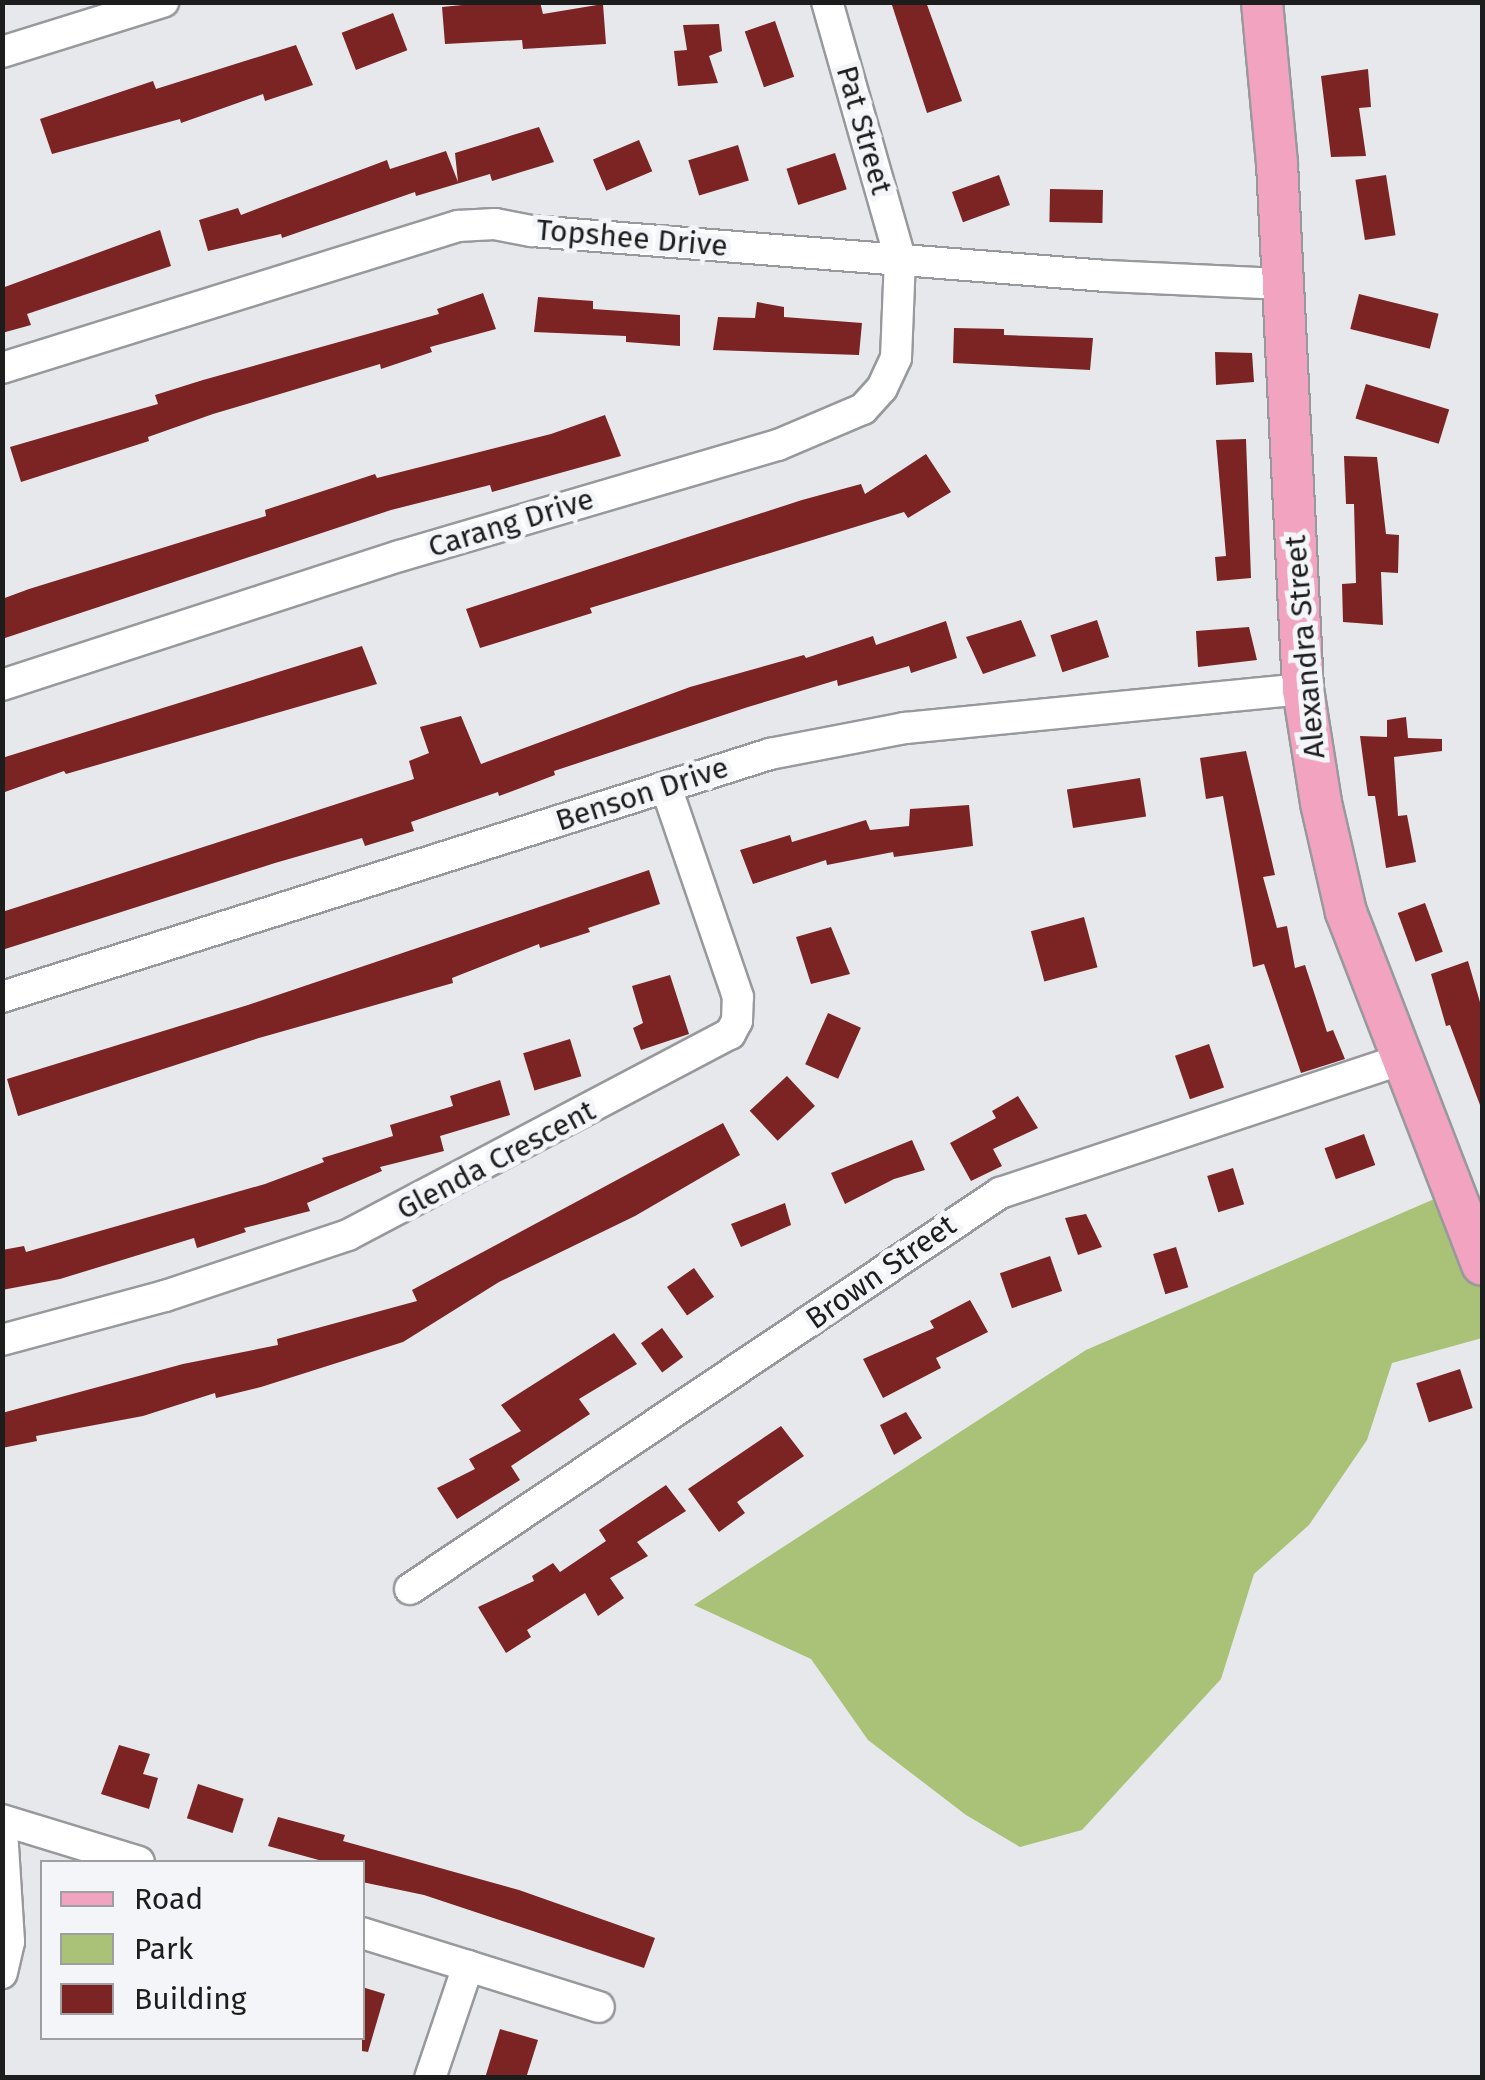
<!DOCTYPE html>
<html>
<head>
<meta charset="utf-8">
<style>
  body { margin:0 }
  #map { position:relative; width:1485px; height:2080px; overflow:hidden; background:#e6e8ec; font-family:"Fira Sans",sans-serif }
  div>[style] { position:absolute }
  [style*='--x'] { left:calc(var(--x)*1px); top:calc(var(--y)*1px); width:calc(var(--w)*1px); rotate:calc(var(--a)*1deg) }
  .green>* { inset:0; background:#a9c277 }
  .building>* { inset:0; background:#7b2423; transform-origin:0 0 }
  .roads { filter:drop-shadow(2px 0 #97999c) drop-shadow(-2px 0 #97999c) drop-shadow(0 2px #97999c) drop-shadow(0 -2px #97999c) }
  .minor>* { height:30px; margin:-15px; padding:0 15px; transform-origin:15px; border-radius:15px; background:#fff }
  .major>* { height:40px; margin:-20px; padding:0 20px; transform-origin:20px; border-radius:20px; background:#f1a3bf }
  span { translate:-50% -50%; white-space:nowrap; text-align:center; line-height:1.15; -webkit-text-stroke:10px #f4f5f9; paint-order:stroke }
  .street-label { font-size:30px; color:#1d1d1e }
  .frame { position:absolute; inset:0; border:5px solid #1d1d1e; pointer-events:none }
  .legend { position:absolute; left:40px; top:1860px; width:325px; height:180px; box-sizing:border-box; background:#f4f5f9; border:2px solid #9e9fa1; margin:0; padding:12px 18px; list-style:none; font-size:30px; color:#1d1d1e }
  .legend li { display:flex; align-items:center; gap:20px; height:50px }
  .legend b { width:50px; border:2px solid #9e9fa1 }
</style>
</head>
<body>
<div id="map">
  <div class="green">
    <div style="clip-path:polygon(1455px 1190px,1482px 1255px,1482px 1338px,1392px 1363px,1367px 1440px,1309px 1525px,1254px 1574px,1221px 1679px,1082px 1830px,1020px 1847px,966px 1815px,868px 1740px,811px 1659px,694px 1605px,1086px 1350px)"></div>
  </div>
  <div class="building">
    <div style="clip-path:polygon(493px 2px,540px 2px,543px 14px,603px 4px,606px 44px,523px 49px,522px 40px,445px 44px,442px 7px)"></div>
    <div style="clip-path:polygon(891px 2px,926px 2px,962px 101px,927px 113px)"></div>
    <div style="left:393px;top:13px;width:40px;height:55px;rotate:69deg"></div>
    <div style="left:775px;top:21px;width:59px;height:32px;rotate:71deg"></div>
    <div style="clip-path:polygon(719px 24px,722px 51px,709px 56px,718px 83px,678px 86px,674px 51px,687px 50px,683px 25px)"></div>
    <div style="clip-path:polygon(296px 45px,313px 85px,265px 101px,263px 94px,181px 123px,180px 119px,52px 154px,40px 119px,153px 81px,156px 89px)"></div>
    <div style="clip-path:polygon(1368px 69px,1371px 107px,1359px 108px,1366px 156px,1331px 157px,1321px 76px)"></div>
    <div style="clip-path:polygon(539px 127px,554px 162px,492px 181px,490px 174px,416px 196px,415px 192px,282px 238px,281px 234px,208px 251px,199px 220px,238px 208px,241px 215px,387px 160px,390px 169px,446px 151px,458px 182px,455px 153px)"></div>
    <div style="left:639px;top:140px;width:34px;height:50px;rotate:67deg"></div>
    <div style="left:738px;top:145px;width:37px;height:52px;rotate:73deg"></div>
    <div style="left:835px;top:153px;width:38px;height:51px;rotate:72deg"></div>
    <div style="left:999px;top:175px;width:32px;height:50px;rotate:70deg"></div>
    <div style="left:1386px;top:175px;width:61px;height:31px;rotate:81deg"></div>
    <div style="left:1050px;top:189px;width:53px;height:33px;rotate:1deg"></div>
    <div style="clip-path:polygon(160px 230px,171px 266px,27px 314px,31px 325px,2px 333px,2px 288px)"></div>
    <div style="clip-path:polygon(483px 293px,496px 329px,430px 347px,432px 352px,381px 369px,380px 364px,213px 414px,148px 437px,149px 441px,21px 482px,10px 447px,158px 404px,155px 395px,203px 380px,439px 314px,437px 309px)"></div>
    <div style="left:1359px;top:294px;width:82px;height:36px;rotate:14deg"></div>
    <div style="clip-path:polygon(538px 297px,593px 301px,593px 309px,680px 315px,680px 346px,626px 342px,626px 336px,534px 332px)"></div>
    <div style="clip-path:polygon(757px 302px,784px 307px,784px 317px,862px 323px,859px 355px,713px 350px,718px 317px,755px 318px)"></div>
    <div style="clip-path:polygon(954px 328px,1004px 329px,1004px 335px,1093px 338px,1090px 370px,953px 363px)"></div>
    <div style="clip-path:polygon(1215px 352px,1252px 353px,1254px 382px,1216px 385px)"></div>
    <div style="left:1366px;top:384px;width:87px;height:36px;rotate:17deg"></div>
    <div style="clip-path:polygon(605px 415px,621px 456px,492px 492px,490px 485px,391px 510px,2px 639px,2px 599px,29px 589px,266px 516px,265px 510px,375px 474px,377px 478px,551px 434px)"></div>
    <div style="clip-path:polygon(1246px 439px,1251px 578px,1217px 581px,1215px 557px,1226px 556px,1216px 440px)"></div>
    <div style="clip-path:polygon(926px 454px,951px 492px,908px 518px,904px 512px,590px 608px,592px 613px,480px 648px,466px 609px,802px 500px,861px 484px,865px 494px)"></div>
    <div style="clip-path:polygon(1344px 456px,1377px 457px,1386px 534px,1399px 535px,1398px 573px,1381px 572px,1383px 625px,1343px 622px,1342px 584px,1356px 583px,1354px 504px,1346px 504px)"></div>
    <div style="clip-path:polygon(1021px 620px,1036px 656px,983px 674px,966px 637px)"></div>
    <div style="left:1097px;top:620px;width:39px;height:49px;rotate:72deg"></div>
    <div style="clip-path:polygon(946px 621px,957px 658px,911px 673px,909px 666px,838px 686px,837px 680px,748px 707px,554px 771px,555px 775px,499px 796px,498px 792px,411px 822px,414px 831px,365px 846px,362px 838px,275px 863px,2px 950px,2px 912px,414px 779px,409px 761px,429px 753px,420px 727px,461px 716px,481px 764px,690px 687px,804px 655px,806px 658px,873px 636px,876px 645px)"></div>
    <div style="clip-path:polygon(1249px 627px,1257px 660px,1198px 667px,1196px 631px)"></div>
    <div style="clip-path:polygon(362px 646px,377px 684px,66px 774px,64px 771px,2px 793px,2px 758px)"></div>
    <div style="clip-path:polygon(1406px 717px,1408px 738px,1442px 739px,1442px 751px,1394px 757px,1398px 816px,1407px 815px,1416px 862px,1386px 868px,1375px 796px,1368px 796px,1360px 736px,1387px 737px,1387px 720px)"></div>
    <div style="clip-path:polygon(1246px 751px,1275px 875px,1263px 877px,1277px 928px,1287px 926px,1295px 968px,1305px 965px,1327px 1032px,1333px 1030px,1345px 1059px,1301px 1073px,1264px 964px,1253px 967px,1223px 796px,1206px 799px,1200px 758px)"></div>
    <div style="left:1140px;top:778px;width:39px;height:74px;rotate:81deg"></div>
    <div style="clip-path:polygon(969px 805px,973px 846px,894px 857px,893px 852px,827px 865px,826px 860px,753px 884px,740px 850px,790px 835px,792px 842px,866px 820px,870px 830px,909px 826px,910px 809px)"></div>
    <div style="clip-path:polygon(649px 870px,660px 904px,588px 928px,590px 932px,540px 948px,539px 944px,452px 978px,453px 983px,259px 1038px,18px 1116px,7px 1079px,248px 1005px)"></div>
    <div style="left:1425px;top:903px;width:52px;height:29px;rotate:70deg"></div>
    <div style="left:1084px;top:917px;width:52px;height:55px;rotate:75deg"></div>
    <div style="clip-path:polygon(831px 927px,850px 974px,811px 984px,796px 937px)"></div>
    <div style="clip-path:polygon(1468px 961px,1482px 1009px,1480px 1105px,1450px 1025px,1446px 1026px,1431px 974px)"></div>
    <div style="clip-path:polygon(670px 975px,689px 1034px,641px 1050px,633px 1028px,643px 1023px,632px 986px)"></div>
    <div style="left:828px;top:1013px;width:36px;height:56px;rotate:24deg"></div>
    <div style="left:570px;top:1039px;width:39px;height:49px;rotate:73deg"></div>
    <div style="left:1209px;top:1044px;width:46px;height:36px;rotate:71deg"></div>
    <div style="left:787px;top:1076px;width:41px;height:51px;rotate:47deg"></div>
    <div style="clip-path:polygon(500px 1080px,510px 1115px,440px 1136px,444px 1151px,380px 1167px,382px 1171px,307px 1203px,310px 1211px,244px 1228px,246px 1232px,197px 1248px,194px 1238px,60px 1279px,2px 1290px,2px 1250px,24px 1246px,26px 1252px,265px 1184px,324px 1162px,322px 1158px,393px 1136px,390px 1125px,453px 1106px,450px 1096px)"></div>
    <div style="clip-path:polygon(1018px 1096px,1038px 1128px,993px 1149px,1002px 1166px,971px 1181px,950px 1143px,996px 1118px,992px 1111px)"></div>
    <div style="clip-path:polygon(723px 1123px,740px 1155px,635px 1216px,499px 1282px,403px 1342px,261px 1387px,216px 1398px,215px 1393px,143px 1416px,36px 1436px,37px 1441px,2px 1448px,2px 1413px,183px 1364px,278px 1345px,277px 1339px,417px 1301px,412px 1290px)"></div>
    <div style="left:1364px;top:1134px;width:33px;height:42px;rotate:70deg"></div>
    <div style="clip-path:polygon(912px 1140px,925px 1170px,894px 1179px,845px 1204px,831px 1173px)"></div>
    <div style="left:1233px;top:1168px;width:38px;height:27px;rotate:73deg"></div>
    <div style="clip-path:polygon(785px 1203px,791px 1225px,741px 1247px,731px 1224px)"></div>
    <div style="clip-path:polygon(1086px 1214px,1102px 1247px,1078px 1255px,1065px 1218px)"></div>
    <div style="left:1176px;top:1247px;width:42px;height:24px;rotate:73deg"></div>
    <div style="left:1050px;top:1256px;width:37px;height:53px;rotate:71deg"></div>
    <div style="left:694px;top:1268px;width:35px;height:33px;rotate:55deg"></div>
    <div style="clip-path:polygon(970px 1300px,988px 1332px,936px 1358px,941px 1368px,883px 1398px,863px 1359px,934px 1328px,930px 1321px)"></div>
    <div style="left:662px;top:1328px;width:36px;height:26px;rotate:54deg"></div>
    <div style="clip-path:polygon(614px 1333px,637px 1364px,579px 1399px,590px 1414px,511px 1466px,520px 1480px,457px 1519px,437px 1488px,475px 1469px,469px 1459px,521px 1431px,501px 1405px)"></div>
    <div style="left:1460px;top:1369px;width:41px;height:46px;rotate:72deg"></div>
    <div style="clip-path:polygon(906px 1412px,922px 1438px,894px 1455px,880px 1425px)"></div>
    <div style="clip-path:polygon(781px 1426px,804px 1456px,737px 1502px,745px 1513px,719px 1532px,688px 1489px)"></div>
    <div style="clip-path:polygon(666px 1485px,686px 1511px,637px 1542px,648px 1556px,610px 1578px,624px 1598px,598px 1616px,585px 1593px,527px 1630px,531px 1637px,506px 1653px,478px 1607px,534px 1581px,532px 1576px,553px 1563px,560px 1572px,606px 1541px,599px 1530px)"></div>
    <div style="clip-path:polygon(119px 1745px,150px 1754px,143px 1774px,158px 1778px,149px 1809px,101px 1794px)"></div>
    <div style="left:198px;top:1784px;width:48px;height:36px;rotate:18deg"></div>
    <div style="clip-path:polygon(278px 1817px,345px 1835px,343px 1841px,519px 1890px,655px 1938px,644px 1968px,424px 1895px,362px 1882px,362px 1862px,326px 1862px,268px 1846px)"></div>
    <div style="clip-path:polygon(362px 1987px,385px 1994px,368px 2052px,362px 2051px)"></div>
    <div style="clip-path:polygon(500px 2029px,538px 2040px,526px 2078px,485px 2078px)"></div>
  </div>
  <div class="roads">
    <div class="minor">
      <div style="--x:2;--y:52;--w:169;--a:-17.3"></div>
      <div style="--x:2;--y:368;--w:478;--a:-17.3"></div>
      <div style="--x:458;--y:226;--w:37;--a:-3"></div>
      <div style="--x:495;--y:224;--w:38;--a:11"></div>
      <div style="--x:532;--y:231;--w:576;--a:4.48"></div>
      <div style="--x:1106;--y:276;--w:175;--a:2.6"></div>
      <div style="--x:2;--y:685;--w:418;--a:-18"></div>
      <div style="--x:400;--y:556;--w:394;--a:-16.4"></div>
      <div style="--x:778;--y:445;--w:92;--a:-23"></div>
      <div style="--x:863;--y:409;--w:28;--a:-48"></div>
      <div style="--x:882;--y:388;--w:33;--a:-65"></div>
      <div style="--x:896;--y:358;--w:100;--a:-87.7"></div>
      <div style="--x:900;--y:258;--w:266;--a:-105.9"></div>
      <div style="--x:2;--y:997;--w:806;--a:-17.56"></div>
      <div style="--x:770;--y:754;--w:137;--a:-10.9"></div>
      <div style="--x:905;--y:728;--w:400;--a:-5.6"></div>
      <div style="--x:2;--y:1340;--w:169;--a:-15.1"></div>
      <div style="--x:165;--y:1296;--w:193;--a:-18.4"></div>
      <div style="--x:348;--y:1235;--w:432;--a:-27.8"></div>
      <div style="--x:730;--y:1034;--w:15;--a:-62"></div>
      <div style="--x:737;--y:1021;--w:24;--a:-88"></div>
      <div style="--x:738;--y:997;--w:222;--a:-108.9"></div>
      <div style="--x:410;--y:1589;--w:711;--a:-33.87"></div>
      <div style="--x:1000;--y:1193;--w:425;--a:-18.4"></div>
      <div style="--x:2;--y:1820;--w:143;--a:17"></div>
      <div style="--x:2;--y:1830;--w:112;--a:86.4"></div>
      <div style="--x:9;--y:1942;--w:32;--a:103"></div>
      <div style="--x:362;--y:1933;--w:111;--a:17.3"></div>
      <div style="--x:468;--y:1966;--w:118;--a:108.7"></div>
      <div style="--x:468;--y:1966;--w:137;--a:17.4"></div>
    </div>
    <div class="major">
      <div style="--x:1262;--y:2;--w:162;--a:84.7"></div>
      <div style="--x:1277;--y:163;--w:527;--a:87.17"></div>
      <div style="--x:1303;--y:689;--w:115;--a:81"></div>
      <div style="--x:1321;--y:803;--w:112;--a:77.1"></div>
      <div style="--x:1346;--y:912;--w:378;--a:68.9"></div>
    </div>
  </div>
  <div class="street-label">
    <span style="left:864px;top:130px;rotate:74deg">Pat Street</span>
    <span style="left:632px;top:238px;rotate:5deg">Topshee Drive</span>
    <span style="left:511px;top:523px;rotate:-17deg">Carang Drive</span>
    <span style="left:1305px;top:647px;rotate:-95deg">Alexandra Street</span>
    <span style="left:642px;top:794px;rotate:-18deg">Benson Drive</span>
    <span style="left:496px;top:1160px;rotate:-28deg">Glenda Crescent</span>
    <span style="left:881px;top:1272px;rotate:-35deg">Brown Street</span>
  </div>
  <div class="frame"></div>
  <ul class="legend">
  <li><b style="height:12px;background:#f1a3bf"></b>Road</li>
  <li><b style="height:28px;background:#a9c277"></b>Park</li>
  <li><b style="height:28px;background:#7b2423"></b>Building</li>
  </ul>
</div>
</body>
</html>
